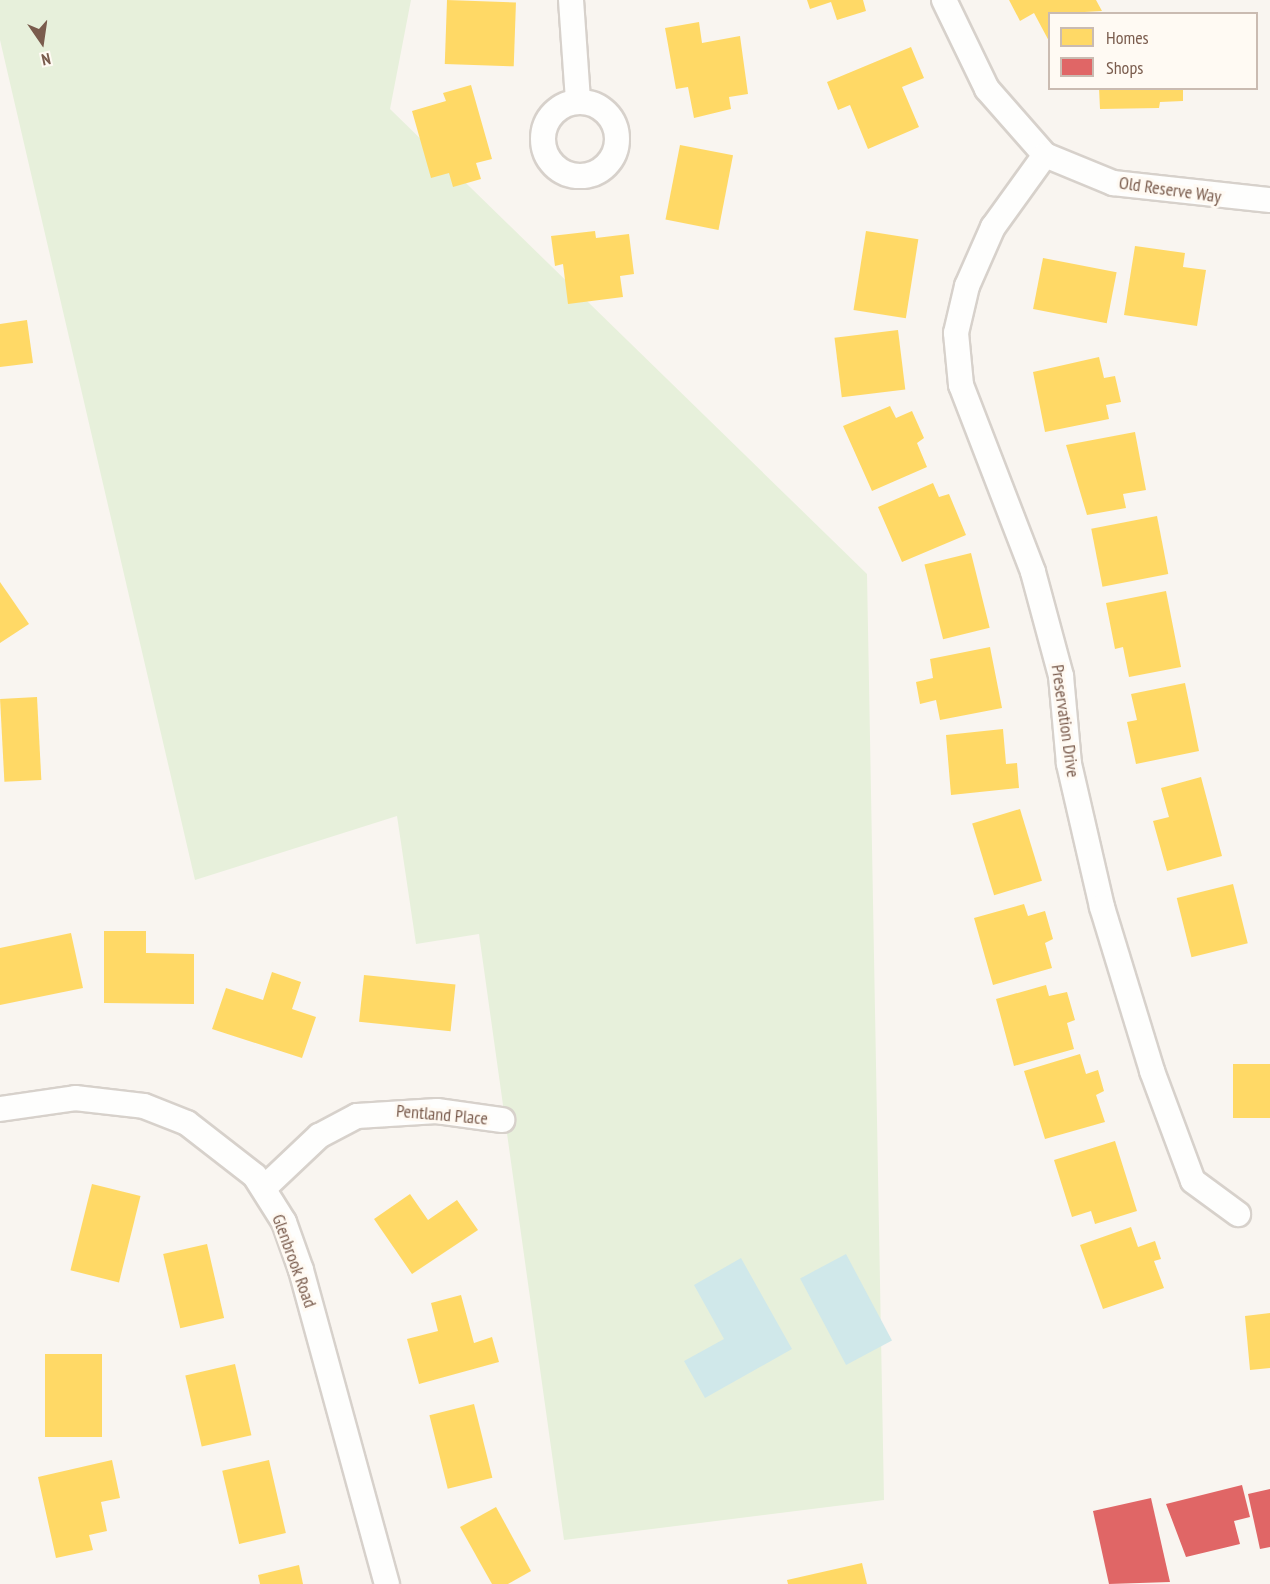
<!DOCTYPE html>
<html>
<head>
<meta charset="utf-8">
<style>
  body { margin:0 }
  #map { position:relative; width:1270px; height:1584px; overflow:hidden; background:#f9f5f0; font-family:"PT Sans Narrow",sans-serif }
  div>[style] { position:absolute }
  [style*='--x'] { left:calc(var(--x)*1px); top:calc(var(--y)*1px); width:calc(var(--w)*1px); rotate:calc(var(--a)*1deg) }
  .green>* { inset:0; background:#e7f0db }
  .water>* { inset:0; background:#d0e8ea; transform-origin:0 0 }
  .homes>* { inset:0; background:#ffd966; transform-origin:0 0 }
  .shops>* { inset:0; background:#e06666 }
  .roads { filter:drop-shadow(2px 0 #d7d1cb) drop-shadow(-2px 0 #d7d1cb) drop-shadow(0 2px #d7d1cb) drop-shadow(0 -2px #d7d1cb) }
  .minor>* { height:24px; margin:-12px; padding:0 12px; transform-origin:12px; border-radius:12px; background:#fefefd }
  .minor>.ring { margin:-12px; padding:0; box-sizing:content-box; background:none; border:24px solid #fefefd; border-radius:50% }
  span { translate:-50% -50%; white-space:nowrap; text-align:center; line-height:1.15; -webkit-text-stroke:6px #fffaf3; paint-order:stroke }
  .street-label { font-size:18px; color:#7a5c4d }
  .legend { position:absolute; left:1048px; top:12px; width:210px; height:78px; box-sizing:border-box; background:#fffaf3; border:2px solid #cabbb1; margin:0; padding:8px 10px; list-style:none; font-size:18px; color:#7a5c4d }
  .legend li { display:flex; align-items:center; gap:12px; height:30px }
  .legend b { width:30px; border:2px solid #cabbb1 }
  .north { position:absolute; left:12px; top:12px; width:60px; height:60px; -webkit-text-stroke:4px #fffaf3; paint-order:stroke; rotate:167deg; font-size:16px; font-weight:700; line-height:24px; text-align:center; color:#7a5c4d }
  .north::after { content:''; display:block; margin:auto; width:21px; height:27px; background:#7a5c4d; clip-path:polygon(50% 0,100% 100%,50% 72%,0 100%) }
</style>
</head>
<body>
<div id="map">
  <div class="green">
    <div style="clip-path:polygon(0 0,411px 0,390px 109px,867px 574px,884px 1500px,564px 1540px,479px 934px,416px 944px,397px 816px,195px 880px,0 40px)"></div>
  </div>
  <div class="water">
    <div style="left:846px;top:1254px;width:98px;height:52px;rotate:62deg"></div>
    <div style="clip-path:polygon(741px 1258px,792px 1349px,705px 1398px,684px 1361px,724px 1339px,694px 1285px)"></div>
  </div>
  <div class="homes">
    <div style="left:447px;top:0;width:69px;height:64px;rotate:2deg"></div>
    <div style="clip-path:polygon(807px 0,863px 0,866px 11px,837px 20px,831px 2px,810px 9px)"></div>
    <div style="clip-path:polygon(1009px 0,1096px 0,1102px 11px,1050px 14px,1050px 43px,1034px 13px,1020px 21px)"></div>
    <div style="clip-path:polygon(699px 22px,702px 43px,740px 36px,748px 94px,729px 97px,731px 109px,694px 118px,688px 87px,676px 89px,665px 28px)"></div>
    <div style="clip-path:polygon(911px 47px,924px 78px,902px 87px,919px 127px,868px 149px,850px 105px,838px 110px,827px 82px)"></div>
    <div style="clip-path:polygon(471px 85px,492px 159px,476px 163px,481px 179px,453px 187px,449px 173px,431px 178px,412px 111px,446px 101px,443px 93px)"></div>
    <div style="clip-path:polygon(1099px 88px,1183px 88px,1183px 101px,1160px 102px,1159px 108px,1100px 109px)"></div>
    <div style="left:680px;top:145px;width:54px;height:76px;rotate:11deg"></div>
    <div style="clip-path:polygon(595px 231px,596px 238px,629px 234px,634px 274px,620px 276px,623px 297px,568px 304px,563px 264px,555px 266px,551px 236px)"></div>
    <div style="left:866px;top:231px;width:53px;height:80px;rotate:9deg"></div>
    <div style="clip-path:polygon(1135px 246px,1185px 253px,1183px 267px,1206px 270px,1197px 326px,1124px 315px)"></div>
    <div style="left:1043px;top:258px;width:75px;height:52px;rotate:11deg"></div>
    <div style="clip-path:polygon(27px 320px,33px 363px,0 367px,0 324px)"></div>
    <div style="left:898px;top:330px;width:60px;height:64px;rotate:83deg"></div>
    <div style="clip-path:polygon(1099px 357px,1104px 378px,1115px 376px,1121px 402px,1106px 405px,1109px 419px,1045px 432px,1033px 372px)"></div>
    <div style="clip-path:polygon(890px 406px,896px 418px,912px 411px,924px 438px,917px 443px,927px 467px,872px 491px,843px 426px)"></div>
    <div style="clip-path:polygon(1135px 432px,1146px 490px,1123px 494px,1126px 508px,1087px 515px,1066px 445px)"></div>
    <div style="clip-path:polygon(933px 483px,939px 497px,949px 494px,966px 535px,902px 562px,878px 507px)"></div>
    <div style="left:1157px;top:516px;width:59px;height:67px;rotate:79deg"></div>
    <div style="left:971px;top:553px;width:77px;height:48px;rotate:76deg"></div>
    <div style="clip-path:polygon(0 582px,29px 624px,0 643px)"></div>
    <div style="clip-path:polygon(1166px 591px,1181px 667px,1129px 677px,1123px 647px,1115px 649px,1106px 603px)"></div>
    <div style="clip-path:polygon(990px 647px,1002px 708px,940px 720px,936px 700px,920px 704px,916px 682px,933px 678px,930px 659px)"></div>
    <div style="clip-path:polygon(1185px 683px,1199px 751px,1136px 764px,1127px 722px,1137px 720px,1131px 694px)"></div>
    <div style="left:37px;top:697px;width:83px;height:37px;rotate:87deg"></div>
    <div style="clip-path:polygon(1003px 729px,1006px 764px,1017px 763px,1019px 788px,951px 795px,946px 735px)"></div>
    <div style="clip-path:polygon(1201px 777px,1222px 856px,1167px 871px,1153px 821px,1169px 817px,1161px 788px)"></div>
    <div style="left:1020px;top:809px;width:75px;height:50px;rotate:73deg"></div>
    <div style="left:1233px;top:884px;width:61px;height:58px;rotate:76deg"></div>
    <div style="clip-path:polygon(1024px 904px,1028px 916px,1045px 911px,1053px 939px,1045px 943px,1052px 968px,993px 985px,974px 918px)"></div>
    <div style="clip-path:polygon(104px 931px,146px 931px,146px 953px,194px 954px,194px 1004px,104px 1003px)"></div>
    <div style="clip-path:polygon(71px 933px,83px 988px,0 1005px,0 948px)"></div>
    <div style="clip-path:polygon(272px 972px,301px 982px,292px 1009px,316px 1017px,302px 1058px,212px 1029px,226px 988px,263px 1000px)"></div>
    <div style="left:364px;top:975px;width:92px;height:47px;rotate:6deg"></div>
    <div style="clip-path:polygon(1046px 985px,1049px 996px,1067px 992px,1075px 1020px,1067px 1023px,1074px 1049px,1014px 1066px,996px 999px)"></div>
    <div style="clip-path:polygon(1080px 1054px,1086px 1074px,1098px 1070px,1104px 1091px,1096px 1095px,1105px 1122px,1045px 1139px,1024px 1071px)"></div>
    <div style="left:1233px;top:1064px;width:37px;height:54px"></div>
    <div style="clip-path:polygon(1115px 1141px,1137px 1211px,1095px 1224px,1091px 1211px,1072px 1217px,1054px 1160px)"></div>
    <div style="left:92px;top:1184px;width:50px;height:89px;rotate:14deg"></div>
    <div style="clip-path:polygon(410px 1194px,428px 1220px,457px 1200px,478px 1230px,412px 1274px,374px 1219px)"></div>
    <div style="clip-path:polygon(1131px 1227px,1138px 1247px,1155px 1241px,1161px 1259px,1154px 1261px,1164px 1288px,1103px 1309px,1080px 1245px)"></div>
    <div style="left:207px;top:1244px;width:76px;height:45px;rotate:77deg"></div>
    <div style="clip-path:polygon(461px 1295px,474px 1343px,492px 1337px,499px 1362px,419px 1384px,407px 1339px,438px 1331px,431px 1303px)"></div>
    <div style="clip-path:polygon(1270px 1313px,1270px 1368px,1250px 1370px,1245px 1316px)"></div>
    <div style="left:102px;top:1354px;width:83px;height:57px;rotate:90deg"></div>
    <div style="left:235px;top:1364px;width:73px;height:51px;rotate:77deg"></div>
    <div style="left:474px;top:1404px;width:76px;height:46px;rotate:76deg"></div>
    <div style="clip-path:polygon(112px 1460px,120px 1498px,101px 1502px,107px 1531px,89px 1535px,93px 1550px,56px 1558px,38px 1477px)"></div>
    <div style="left:269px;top:1460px;width:75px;height:48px;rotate:77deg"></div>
    <div style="clip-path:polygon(496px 1507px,531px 1571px,508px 1584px,492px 1584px,460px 1527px)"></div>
    <div style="clip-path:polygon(862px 1563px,867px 1584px,788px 1584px,787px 1580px)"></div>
    <div style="clip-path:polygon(299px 1565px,303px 1584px,260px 1584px,258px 1575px)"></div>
  </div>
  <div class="shops">
    <div style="clip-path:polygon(1242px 1485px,1250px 1517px,1234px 1521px,1240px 1544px,1186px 1557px,1166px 1504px)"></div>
    <div style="clip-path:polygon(1270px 1489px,1270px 1547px,1260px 1549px,1248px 1494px)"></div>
    <div style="clip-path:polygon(1151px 1498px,1170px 1582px,1109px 1584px,1093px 1511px)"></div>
  </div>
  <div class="roads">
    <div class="minor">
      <div style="--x:571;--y:0;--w:100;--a:86"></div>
      <div style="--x:944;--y:0;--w:99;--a:64.2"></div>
      <div style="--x:987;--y:89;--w:88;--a:48.7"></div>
      <div style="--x:1045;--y:155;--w:74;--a:22.4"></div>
      <div style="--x:1113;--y:183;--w:158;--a:6.2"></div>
      <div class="ring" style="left:543px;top:102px;width:50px;height:50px"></div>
      <div style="--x:1045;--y:155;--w:89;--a:125.8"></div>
      <div style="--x:993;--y:227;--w:64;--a:113.8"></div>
      <div style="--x:967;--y:286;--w:48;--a:103.2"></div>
      <div style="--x:956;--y:333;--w:52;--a:84.5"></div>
      <div style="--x:961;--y:385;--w:200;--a:68.9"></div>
      <div style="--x:1033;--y:572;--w:108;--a:74.9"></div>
      <div style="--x:1061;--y:676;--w:88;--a:84.8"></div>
      <div style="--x:1069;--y:764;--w:147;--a:77"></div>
      <div style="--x:1102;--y:907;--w:171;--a:73"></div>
      <div style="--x:1152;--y:1071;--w:117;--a:69.6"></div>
      <div style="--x:1193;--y:1181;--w:56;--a:36.3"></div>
      <div style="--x:0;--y:1109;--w:76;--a:-8.3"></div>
      <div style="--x:75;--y:1098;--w:69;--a:6.6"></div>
      <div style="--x:144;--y:1106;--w:46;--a:21.6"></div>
      <div style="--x:187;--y:1123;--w:86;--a:37.9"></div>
      <div style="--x:255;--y:1176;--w:54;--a:57.8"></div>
      <div style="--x:284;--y:1222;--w:51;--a:70.5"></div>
      <div style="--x:301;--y:1270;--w:326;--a:74.7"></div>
      <div style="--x:264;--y:1188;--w:76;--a:-43.4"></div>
      <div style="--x:319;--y:1136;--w:43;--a:-27.8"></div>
      <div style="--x:357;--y:1116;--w:80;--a:-3.6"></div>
      <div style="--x:437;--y:1111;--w:66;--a:7.9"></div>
    </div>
  </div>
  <div class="street-label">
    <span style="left:1170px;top:190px;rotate:8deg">Old Reserve Way</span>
    <span style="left:1065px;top:721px;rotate:82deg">Preservation Drive</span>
    <span style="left:442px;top:1115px;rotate:5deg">Pentland Place</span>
    <span style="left:294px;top:1261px;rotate:70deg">Glenbrook Road</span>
  </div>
  <ul class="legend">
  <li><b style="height:16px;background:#ffd966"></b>Homes</li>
  <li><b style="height:16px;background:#e06666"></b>Shops</li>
  </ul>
  <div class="north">N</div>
</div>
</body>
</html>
